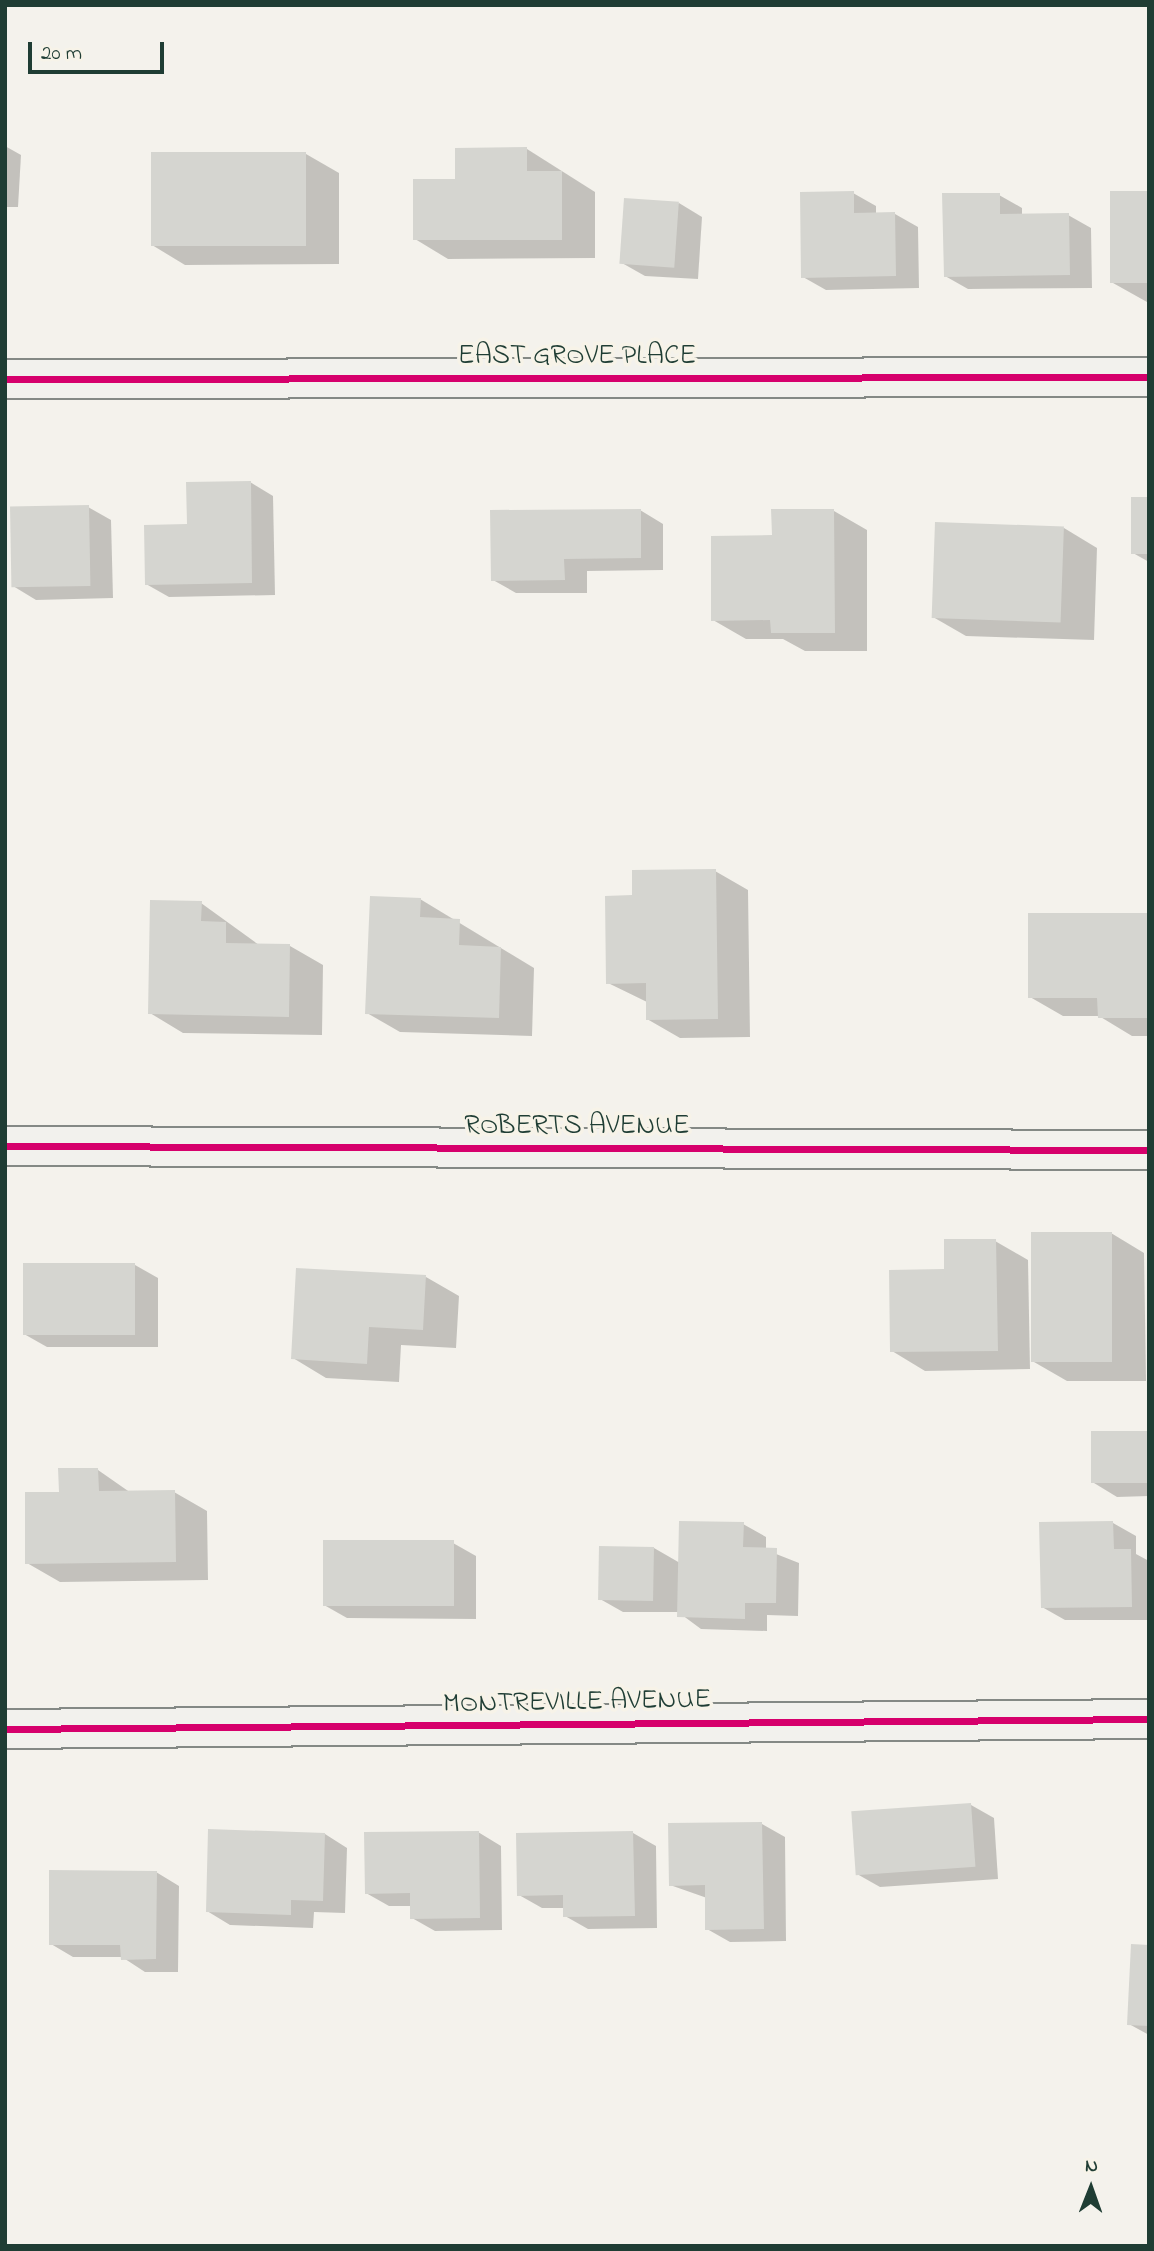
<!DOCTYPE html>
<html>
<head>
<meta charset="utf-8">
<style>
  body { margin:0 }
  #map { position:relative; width:1154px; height:2251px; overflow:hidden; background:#f4f2ec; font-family:"Indie Flower",sans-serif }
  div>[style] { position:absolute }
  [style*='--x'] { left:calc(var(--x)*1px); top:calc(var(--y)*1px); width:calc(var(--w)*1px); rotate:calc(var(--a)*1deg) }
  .shadow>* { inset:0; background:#0003 }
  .building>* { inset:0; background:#d5d5d0; transform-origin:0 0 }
  .roads { filter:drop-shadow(2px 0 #848985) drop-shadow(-2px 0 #848985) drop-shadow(0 2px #848985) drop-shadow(0 -2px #848985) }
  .minor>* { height:38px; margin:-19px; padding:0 19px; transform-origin:19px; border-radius:19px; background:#f2f1ed }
  .cycleway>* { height:7px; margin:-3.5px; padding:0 3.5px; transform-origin:3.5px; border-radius:3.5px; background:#d6006c }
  span { translate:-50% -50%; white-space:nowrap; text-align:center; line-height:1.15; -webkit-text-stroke:7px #f7f3e8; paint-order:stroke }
  .street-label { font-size:28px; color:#1f3d34 }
  .frame { position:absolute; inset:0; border:7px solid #1f3d34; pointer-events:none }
  .north { position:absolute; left:1056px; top:2153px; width:70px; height:70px; -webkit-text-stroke:5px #f7f3e8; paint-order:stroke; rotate:1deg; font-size:19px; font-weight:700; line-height:28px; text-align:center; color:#1f3d34 }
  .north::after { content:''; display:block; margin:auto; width:24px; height:32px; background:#1f3d34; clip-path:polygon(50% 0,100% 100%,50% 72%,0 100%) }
  .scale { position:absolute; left:28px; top:42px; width:136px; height:32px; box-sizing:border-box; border:4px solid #1f3d34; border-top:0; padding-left:9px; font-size:21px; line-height:24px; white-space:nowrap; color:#1f3d34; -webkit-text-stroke:5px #f7f3e8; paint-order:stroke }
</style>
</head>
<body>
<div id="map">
  <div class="shadow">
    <div style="clip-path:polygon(5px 146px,21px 155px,18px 207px,5px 207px)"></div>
    <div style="clip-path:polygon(527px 149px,595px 192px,595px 258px,448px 259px,415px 239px,456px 181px)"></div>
    <div style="clip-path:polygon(306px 154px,339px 173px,339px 264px,185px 265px,152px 245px)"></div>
    <div style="clip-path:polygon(853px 193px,876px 206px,876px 214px,895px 214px,918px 227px,919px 288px,826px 290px,803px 277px)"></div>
    <div style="clip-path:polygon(1149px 193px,1149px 302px,1147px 302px,1113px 283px)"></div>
    <div style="clip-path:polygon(999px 195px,1022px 208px,1022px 216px,1068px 215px,1091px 228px,1092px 288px,968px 289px,945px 276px)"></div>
    <div style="clip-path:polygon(679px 203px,702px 217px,698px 279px,645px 276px,622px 263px)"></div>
    <div style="clip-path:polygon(250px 482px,273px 496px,275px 595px,169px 597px,146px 584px)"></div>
    <div style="clip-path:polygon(1149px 498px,1149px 562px,1133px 553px)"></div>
    <div style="clip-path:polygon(88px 507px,111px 520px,113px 598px,36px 600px,13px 586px)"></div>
    <div style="clip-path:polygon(640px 510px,663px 524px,663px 570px,587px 571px,587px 593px,516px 593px,493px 580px)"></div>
    <div style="clip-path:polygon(834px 511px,867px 530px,867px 651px,805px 651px,783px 639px,746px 639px,713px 620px,773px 537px)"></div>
    <div style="clip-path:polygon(1064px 528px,1097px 548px,1094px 640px,966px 636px,933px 617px)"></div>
    <div style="clip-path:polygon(715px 871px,748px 890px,750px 1037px,680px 1038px,647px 1019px,647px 1002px,608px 983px,634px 897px)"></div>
    <div style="clip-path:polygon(420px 899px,534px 968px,532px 1036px,400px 1032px,367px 1013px)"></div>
    <div style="clip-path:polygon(201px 903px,259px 945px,290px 946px,323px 965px,322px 1035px,183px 1033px,150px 1013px)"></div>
    <div style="clip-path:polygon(1149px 915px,1149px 1036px,1132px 1036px,1099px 1016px,1063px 1016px,1030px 997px)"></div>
    <div style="clip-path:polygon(1111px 1233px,1144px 1253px,1146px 1381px,1067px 1381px,1034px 1362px)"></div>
    <div style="clip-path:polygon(995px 1241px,1028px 1260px,1030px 1369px,925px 1371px,892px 1351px,946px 1271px)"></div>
    <div style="clip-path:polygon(135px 1265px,158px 1278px,158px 1347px,47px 1347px,24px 1334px)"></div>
    <div style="clip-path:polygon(426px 1277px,459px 1296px,456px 1348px,401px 1345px,399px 1382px,326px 1378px,293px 1358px)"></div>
    <div style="clip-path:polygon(1149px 1433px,1149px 1496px,1117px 1497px,1094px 1483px)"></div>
    <div style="clip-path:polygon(98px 1470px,131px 1493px,174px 1492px,207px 1511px,208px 1580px,60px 1582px,27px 1563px,60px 1494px)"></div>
    <div style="clip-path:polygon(1113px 1523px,1136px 1536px,1136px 1554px,1149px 1561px,1149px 1620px,1065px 1620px,1042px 1607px)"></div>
    <div style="clip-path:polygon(743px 1524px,766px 1537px,766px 1550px,799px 1563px,798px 1616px,767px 1615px,767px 1631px,701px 1629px,678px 1612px,623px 1612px,600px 1599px,654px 1548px,680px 1563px)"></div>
    <div style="clip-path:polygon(453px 1543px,476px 1556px,476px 1619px,347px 1618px,324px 1605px)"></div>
    <div style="clip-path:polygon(971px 1805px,994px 1818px,998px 1879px,880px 1887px,857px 1874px)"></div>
    <div style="clip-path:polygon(762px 1824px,785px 1837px,786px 1941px,730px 1942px,707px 1929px,707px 1898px,670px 1885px)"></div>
    <div style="clip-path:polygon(478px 1832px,501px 1846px,502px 1930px,435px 1931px,412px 1918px,412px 1906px,389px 1906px,366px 1893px)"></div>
    <div style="clip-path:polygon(633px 1833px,656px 1846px,657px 1928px,588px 1929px,565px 1916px,565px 1908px,542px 1908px,519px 1895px)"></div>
    <div style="clip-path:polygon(325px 1834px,347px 1848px,345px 1913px,314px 1912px,313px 1928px,230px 1925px,207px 1911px)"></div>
    <div style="clip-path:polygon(156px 1872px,179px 1886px,178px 1972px,145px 1972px,122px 1957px,73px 1957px,51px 1944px)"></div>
    <div style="clip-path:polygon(1149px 1946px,1149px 2035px,1129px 2024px)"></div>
  </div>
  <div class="building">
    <div style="clip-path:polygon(527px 147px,527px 171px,562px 171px,562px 240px,413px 240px,413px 179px,455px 179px,455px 148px)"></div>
    <div style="left:151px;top:152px;width:155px;height:94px"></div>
    <div style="clip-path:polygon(854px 191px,854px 213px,895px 212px,896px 276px,801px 278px,800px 192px)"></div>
    <div style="left:1149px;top:191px;width:92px;height:39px;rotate:90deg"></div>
    <div style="clip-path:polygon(942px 193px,1000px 193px,1000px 214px,1069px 213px,1070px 275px,944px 277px)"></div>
    <div style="left:624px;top:198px;width:55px;height:66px;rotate:4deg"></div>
    <div style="clip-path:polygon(251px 481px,252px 583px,145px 585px,144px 525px,187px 524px,186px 482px)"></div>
    <div style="left:1131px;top:497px;width:18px;height:57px"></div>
    <div style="left:89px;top:505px;width:81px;height:79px;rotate:89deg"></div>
    <div style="clip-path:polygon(641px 509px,641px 558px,564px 559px,565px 580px,491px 581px,490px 510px)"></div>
    <div style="clip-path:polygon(771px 509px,834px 509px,835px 633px,771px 633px,770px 620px,711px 621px,711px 536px,772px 535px)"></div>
    <div style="left:935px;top:522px;width:129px;height:96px;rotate:2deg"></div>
    <div style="clip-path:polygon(716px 869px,718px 1019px,646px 1020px,646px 983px,606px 984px,605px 896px,632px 895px,632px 870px)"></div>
    <div style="clip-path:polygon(370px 896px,421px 898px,420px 917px,460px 919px,459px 945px,501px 947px,499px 1018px,365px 1014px)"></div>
    <div style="clip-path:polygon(150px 900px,202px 901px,201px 921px,226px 922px,226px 943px,290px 944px,289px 1017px,148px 1014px)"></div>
    <div style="clip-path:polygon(1028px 913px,1149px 913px,1149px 1018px,1098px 1018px,1097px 998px,1028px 998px)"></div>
    <div style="left:1112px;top:1232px;width:130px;height:81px;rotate:90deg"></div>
    <div style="clip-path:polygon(944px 1239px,996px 1239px,998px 1351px,890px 1352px,889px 1270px,944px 1269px)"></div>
    <div style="left:135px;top:1263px;width:72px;height:112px;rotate:90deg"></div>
    <div style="clip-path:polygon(296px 1268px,426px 1275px,423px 1330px,369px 1327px,367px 1364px,291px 1359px)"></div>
    <div style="left:1149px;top:1431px;width:52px;height:58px;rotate:90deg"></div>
    <div style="clip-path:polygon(58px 1468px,98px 1468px,99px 1491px,175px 1490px,176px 1562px,25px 1564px,25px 1492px,59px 1492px)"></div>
    <div style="clip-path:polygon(679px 1521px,744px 1522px,743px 1547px,777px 1548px,776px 1603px,745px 1603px,745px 1619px,677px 1617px)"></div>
    <div style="clip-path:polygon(1113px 1521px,1114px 1549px,1131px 1549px,1132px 1607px,1041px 1608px,1039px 1522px)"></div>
    <div style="left:323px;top:1540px;width:131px;height:66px"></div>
    <div style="left:599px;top:1546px;width:55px;height:54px;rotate:1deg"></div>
    <div style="left:971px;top:1803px;width:64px;height:120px;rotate:86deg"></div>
    <div style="clip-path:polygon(762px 1822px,764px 1929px,705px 1930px,705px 1885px,669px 1886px,668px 1823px)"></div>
    <div style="clip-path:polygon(208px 1829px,325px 1833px,323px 1901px,291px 1900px,291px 1915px,206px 1912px)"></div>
    <div style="clip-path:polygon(479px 1831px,480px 1918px,410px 1919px,410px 1893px,365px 1894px,364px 1832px)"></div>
    <div style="clip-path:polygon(633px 1831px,635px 1916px,563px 1917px,563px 1895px,517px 1896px,516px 1833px)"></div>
    <div style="clip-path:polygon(49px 1870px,157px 1871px,156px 1959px,121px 1960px,120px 1945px,49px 1945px)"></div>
    <div style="clip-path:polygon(1131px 1944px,1149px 1945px,1149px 2026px,1127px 2025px)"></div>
  </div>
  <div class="roads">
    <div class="minor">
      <div style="--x:5;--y:379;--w:1144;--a:-0.1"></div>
      <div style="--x:5;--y:1146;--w:1144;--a:0.2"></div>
      <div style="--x:5;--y:1729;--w:1144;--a:-0.5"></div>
    </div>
  </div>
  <div class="cycleway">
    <div style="--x:5;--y:379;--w:1144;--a:-0.1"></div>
    <div style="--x:5;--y:1146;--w:1144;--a:0.2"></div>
    <div style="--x:5;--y:1729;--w:1144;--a:-0.5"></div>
  </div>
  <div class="street-label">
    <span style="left:577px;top:357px">EAST GROVE PLACE</span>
    <span style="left:577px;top:1127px">ROBERTS AVENUE</span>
    <span style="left:577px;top:1703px;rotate:-1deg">MONTREVILLE AVENUE</span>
  </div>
  <div class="frame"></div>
  <div class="north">N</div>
  <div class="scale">20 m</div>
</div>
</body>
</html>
